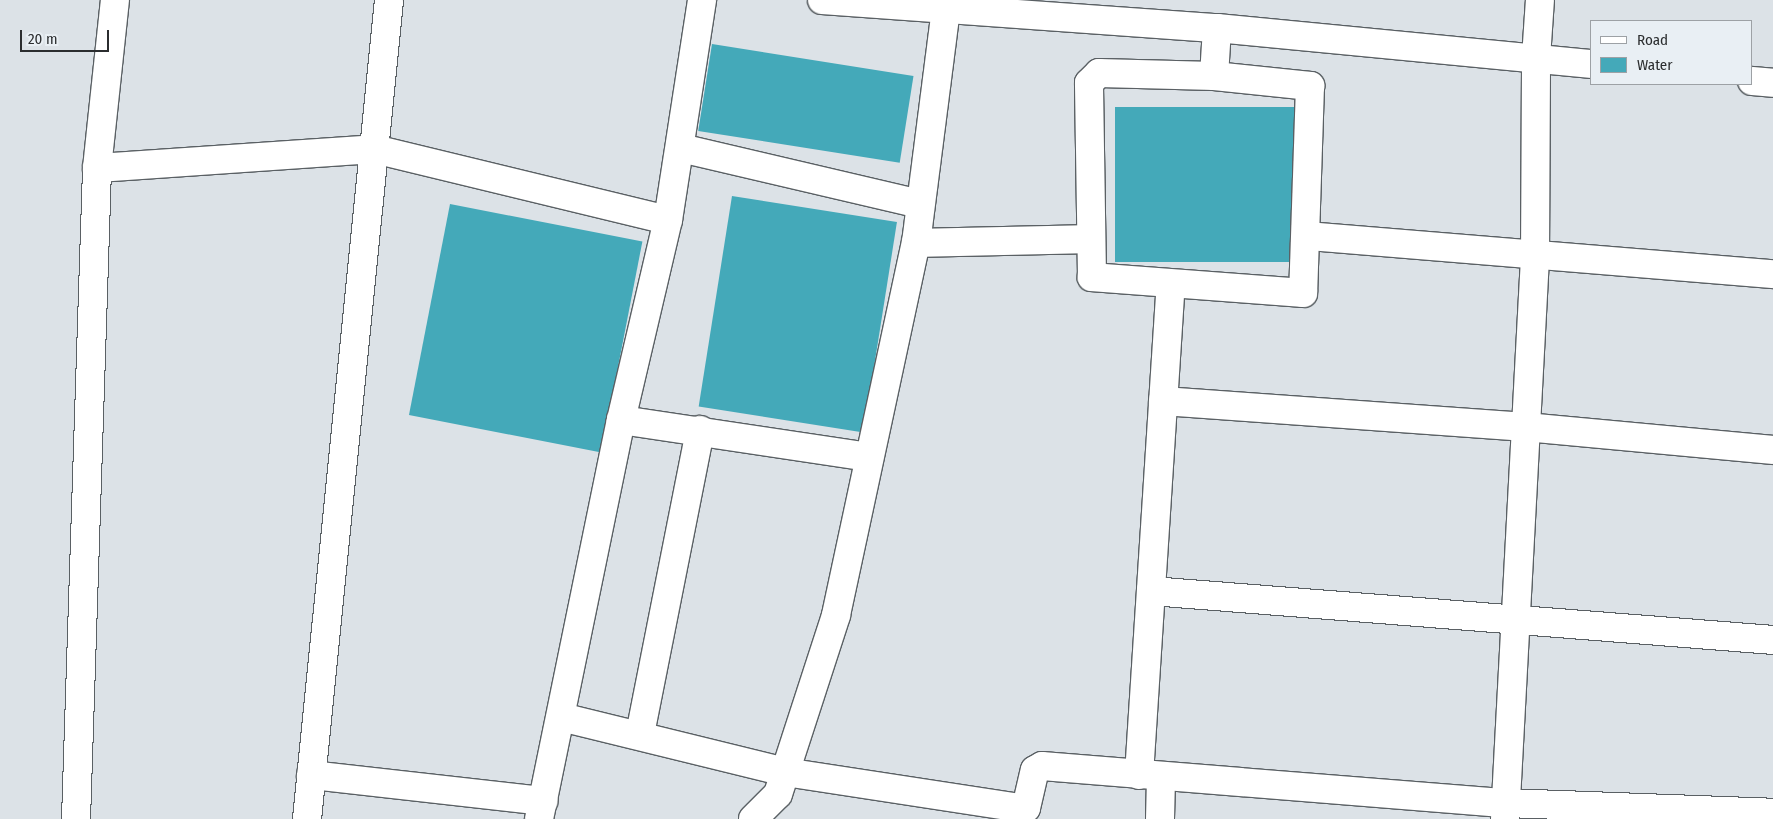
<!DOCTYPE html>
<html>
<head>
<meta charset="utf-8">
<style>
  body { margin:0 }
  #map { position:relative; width:1773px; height:819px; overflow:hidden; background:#dce2e7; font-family:"Fira Sans Condensed",sans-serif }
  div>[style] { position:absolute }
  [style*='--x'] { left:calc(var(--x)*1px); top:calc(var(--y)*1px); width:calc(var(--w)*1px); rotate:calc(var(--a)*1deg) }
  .water>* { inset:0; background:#44a9b9; transform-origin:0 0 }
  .roads { filter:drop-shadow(1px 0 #5a6064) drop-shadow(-1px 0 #5a6064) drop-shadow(0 1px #5a6064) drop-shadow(0 -1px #5a6064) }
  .minor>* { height:28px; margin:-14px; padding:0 14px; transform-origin:14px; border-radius:14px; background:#fff }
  span { translate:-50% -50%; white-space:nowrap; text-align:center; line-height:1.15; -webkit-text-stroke:4.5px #e9eff4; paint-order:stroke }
  .legend { position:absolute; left:1590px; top:20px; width:162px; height:65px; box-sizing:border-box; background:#e9eff4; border:1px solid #9da1a5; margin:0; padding:6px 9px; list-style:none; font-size:15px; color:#2b2d2f }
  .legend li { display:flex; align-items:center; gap:10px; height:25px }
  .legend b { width:25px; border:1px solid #9da1a5 }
  .scale { position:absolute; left:20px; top:30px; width:89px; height:22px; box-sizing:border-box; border:2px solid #2b2d2f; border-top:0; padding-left:6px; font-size:15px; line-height:18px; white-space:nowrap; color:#2b2d2f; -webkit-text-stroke:4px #e9eff4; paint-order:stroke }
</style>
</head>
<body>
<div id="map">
  <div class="water">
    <div style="left:712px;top:44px;width:204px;height:88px;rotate:9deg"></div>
    <div style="left:1115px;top:107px;width:180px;height:155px"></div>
    <div style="left:732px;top:196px;width:167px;height:213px;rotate:9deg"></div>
    <div style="left:450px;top:204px;width:196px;height:215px;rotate:11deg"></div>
  </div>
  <div class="roads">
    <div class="minor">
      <div style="--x:822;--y:0;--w:396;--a:4.1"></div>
      <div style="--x:1217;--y:28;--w:377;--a:5.5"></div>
      <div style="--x:1099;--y:73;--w:115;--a:1.5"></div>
      <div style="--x:1214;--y:76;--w:97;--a:5.9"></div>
      <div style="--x:1310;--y:86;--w:207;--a:91.9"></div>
      <div style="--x:1303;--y:293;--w:212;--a:-175.7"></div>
      <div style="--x:1092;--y:277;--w:194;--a:-90.9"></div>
      <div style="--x:1089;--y:83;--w:14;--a:-45"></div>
      <div style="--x:1214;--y:76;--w:48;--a:-86.4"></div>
      <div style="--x:1752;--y:81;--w:21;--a:5"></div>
      <div style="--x:681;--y:148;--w:245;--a:13.2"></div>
      <div style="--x:97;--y:168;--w:278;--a:-3.9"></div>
      <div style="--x:374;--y:149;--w:302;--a:13.6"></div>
      <div style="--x:1308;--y:236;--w:467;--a:4.7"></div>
      <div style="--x:916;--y:243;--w:175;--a:-1.3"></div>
      <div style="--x:1163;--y:401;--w:364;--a:4.1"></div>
      <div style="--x:1526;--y:427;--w:248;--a:5.3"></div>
      <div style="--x:621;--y:420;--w:251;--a:8.5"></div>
      <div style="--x:1151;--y:591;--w:624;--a:4.5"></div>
      <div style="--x:561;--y:717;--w:231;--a:13.8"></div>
      <div style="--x:785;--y:772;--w:238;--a:8.7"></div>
      <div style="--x:1020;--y:808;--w:6;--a:0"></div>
      <div style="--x:1026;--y:808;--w:39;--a:-77"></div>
      <div style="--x:1035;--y:770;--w:8;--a:-30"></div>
      <div style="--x:1042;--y:766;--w:465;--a:4.6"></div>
      <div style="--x:1506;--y:803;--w:267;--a:2.1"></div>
      <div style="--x:640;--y:734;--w:310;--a:-78.8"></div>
      <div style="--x:311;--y:775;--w:234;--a:6.4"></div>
      <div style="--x:1139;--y:775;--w:491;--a:-86.3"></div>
      <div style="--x:76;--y:819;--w:651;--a:-88.15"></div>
      <div style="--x:97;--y:168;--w:169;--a:-83.9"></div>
      <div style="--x:307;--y:819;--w:823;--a:-84.28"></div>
      <div style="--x:539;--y:819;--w:407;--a:-78.4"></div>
      <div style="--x:621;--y:420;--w:205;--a:-76.8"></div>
      <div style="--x:668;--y:220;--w:223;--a:-81.2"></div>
      <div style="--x:753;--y:819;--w:35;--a:-45"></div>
      <div style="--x:778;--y:794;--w:188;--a:-72"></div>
      <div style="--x:836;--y:615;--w:381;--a:-77.9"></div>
      <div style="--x:916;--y:243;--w:245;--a:-82.7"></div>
      <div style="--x:1160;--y:819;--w:42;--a:-88.6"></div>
      <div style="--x:1505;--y:819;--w:562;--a:-86.94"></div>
      <div style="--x:1535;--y:258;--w:200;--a:-89.7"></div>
      <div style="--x:1536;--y:58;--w:58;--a:-86.1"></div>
    </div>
  </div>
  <ul class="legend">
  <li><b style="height:6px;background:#fff"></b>Road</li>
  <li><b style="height:14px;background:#44a9b9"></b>Water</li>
  </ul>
  <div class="scale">20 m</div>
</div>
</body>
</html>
